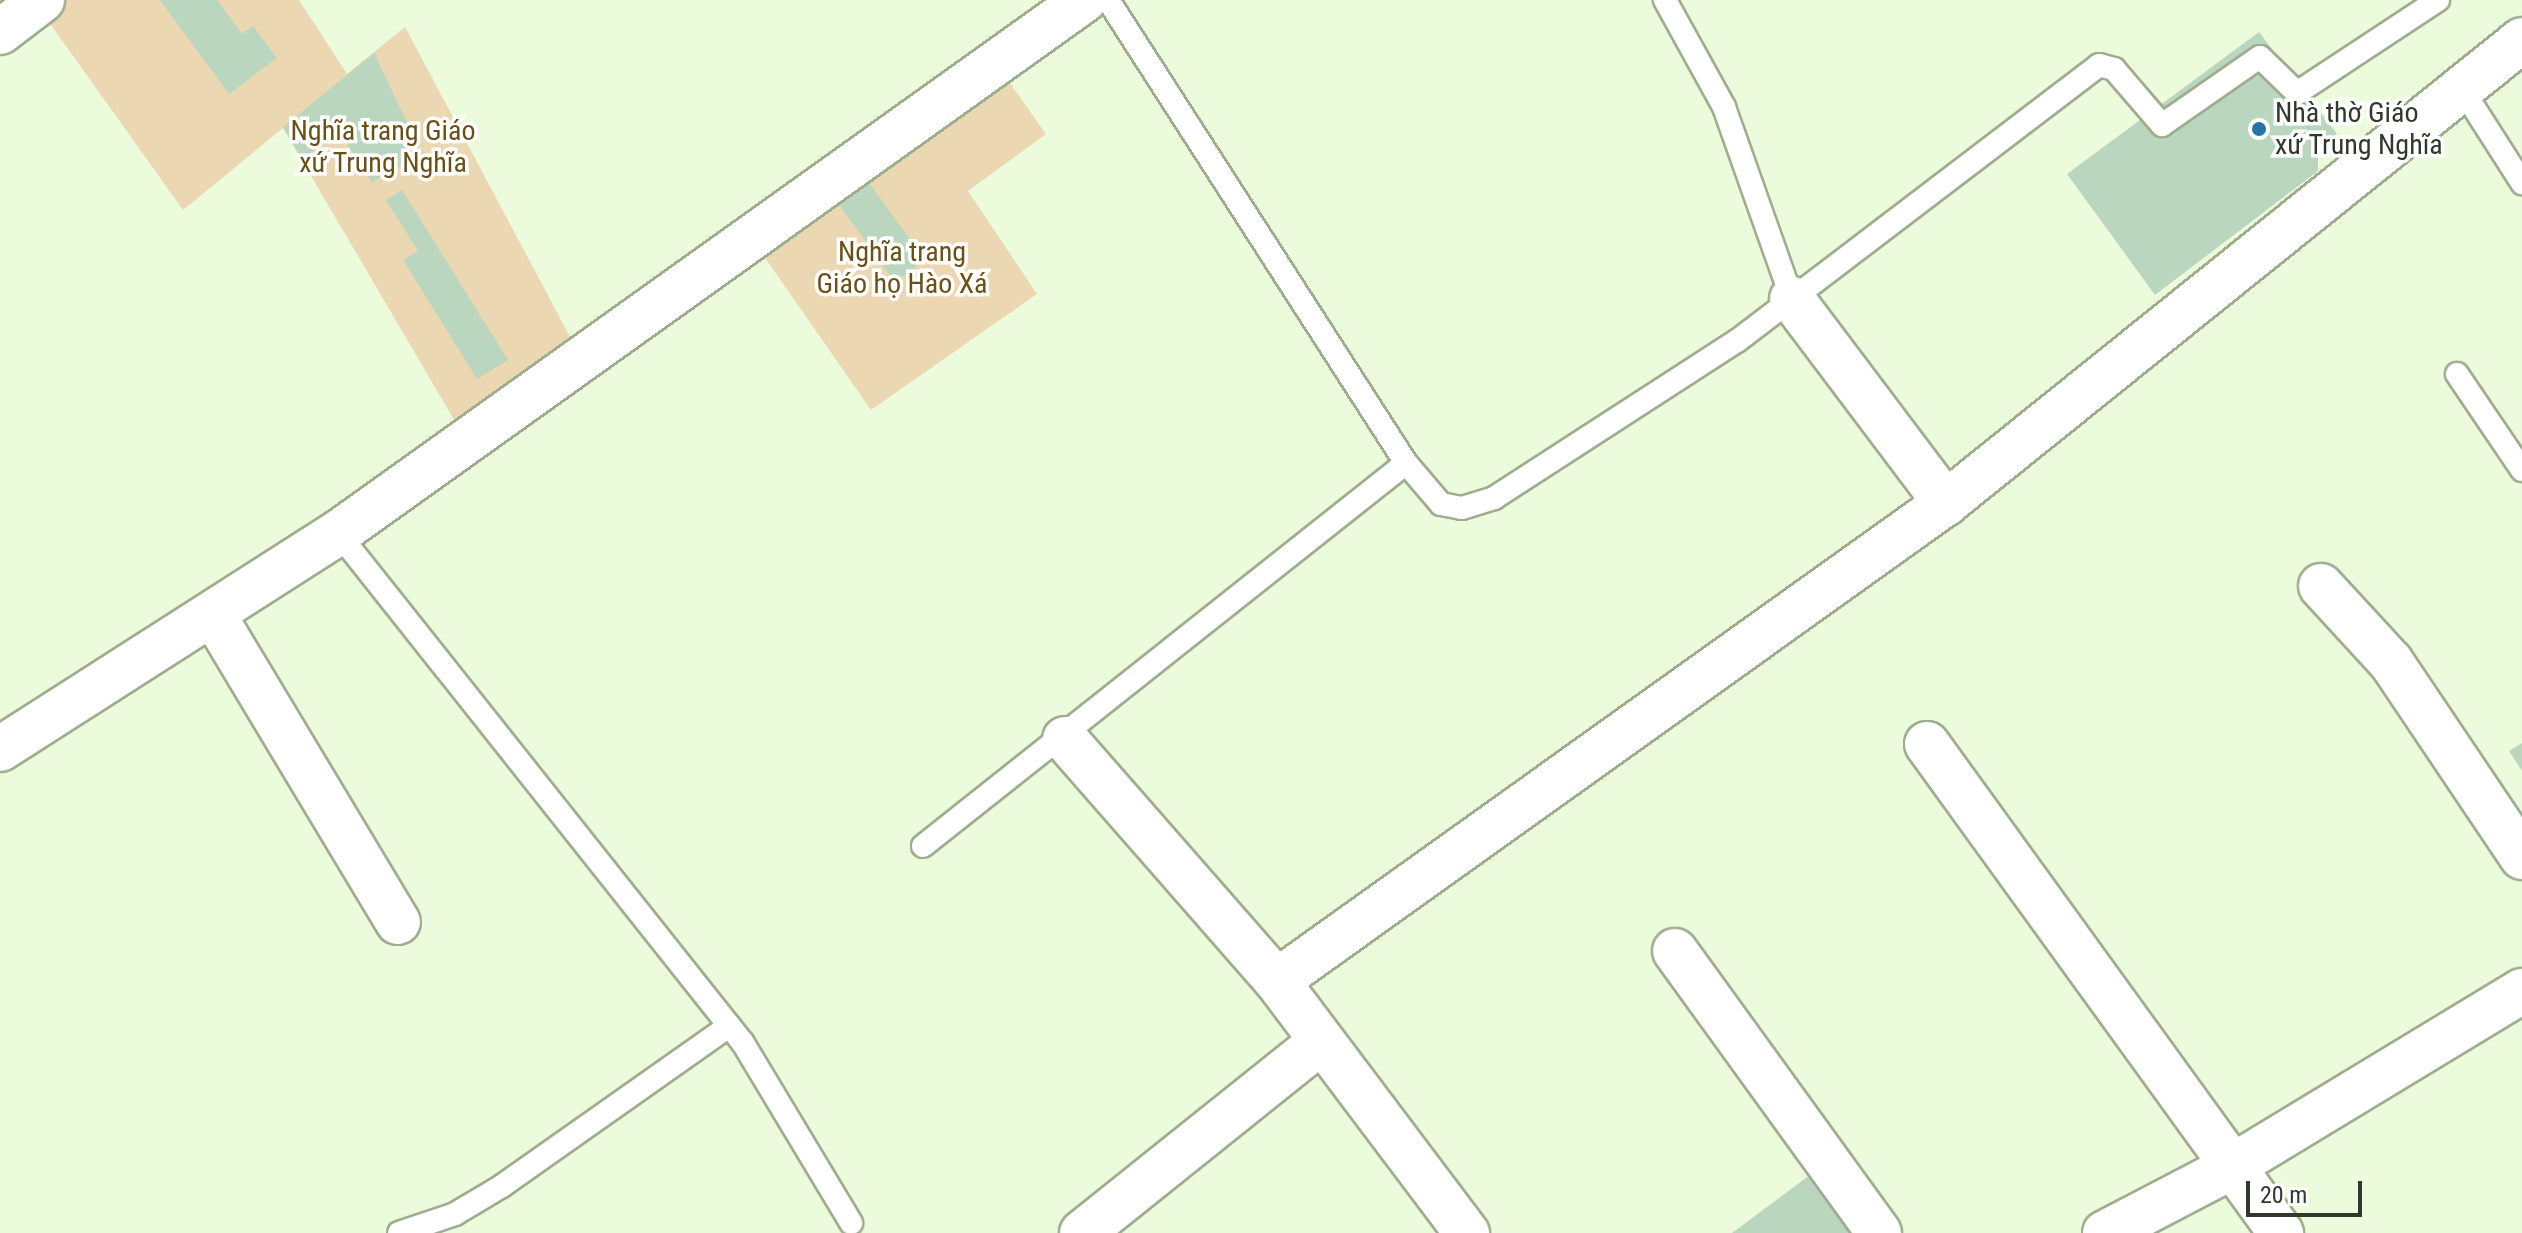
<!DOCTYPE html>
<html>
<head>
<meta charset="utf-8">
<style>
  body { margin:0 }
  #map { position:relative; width:2522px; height:1233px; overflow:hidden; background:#ecfbdc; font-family:"Roboto Condensed",sans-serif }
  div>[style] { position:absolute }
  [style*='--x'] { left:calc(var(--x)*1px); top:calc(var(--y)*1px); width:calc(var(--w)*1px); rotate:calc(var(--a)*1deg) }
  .green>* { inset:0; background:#ebd7b2 }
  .building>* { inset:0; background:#bad6bf; transform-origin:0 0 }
  .roads { filter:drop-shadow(2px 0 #9fad8f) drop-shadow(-2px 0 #9fad8f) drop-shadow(0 2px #9fad8f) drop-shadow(0 -2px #9fad8f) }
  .lane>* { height:22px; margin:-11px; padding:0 11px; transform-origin:11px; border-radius:11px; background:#fff }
  .street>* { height:44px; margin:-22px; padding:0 22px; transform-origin:22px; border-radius:22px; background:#fff }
  .dots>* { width:22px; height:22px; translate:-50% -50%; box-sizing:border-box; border:4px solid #fff; border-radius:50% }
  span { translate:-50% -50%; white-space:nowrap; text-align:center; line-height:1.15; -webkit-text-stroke:7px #fff; paint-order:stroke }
  .poi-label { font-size:28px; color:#32382b }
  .left { translate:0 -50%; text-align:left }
  .park-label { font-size:28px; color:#6b5013 }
  .scale { position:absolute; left:2246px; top:1181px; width:116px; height:36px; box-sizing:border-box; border:4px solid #32382b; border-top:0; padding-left:10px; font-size:24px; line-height:28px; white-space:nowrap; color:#32382b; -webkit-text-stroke:6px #fff; paint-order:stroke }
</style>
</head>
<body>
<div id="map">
  <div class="green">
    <div style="clip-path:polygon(55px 0,299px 0,347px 74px,405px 27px,576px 348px,460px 430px,283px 128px,183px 210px,41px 11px)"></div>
    <div style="clip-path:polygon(1002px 72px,1046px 134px,968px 191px,1037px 294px,871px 410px,761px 252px)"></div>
  </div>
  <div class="building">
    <div style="clip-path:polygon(160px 0,217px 0,242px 34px,253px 26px,277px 58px,229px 94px)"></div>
    <div style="clip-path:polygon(2259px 32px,2337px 134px,2318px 148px,2318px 171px,2155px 295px,2067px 174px)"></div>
    <div style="clip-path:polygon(374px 53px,422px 154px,372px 182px,340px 133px,302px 159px,283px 127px)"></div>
    <div style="left:864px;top:176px;width:104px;height:37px;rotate:54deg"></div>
    <div style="clip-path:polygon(402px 190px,508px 360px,477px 379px,403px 260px,418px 251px,386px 200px)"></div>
    <div style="clip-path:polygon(2522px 743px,2522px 771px,2509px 751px)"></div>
    <div style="clip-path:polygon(1818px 1169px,1861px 1233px,1732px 1233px)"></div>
  </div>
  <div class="roads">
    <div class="lane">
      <div style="--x:1108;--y:0;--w:551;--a:57.23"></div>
      <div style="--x:1406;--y:463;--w:54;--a:49.5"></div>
      <div style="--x:1441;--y:504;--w:21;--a:11"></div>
      <div style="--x:1462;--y:508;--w:34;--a:-17"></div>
      <div style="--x:1494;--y:498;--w:289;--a:-32.9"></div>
      <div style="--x:1737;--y:341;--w:455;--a:-37.3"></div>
      <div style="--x:2099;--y:65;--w:16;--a:15"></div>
      <div style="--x:2114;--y:69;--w:74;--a:49.4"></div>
      <div style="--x:2162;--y:125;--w:119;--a:-34.8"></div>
      <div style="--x:2260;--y:57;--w:52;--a:44.2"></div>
      <div style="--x:2297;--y:93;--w:169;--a:-33.4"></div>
      <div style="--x:1665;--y:0;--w:122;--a:61.1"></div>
      <div style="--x:1724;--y:107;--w:204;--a:70.5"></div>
      <div style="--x:2462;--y:89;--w:112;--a:57.4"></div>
      <div style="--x:2457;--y:374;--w:116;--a:55.9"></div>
      <div style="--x:338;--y:533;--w:651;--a:51.55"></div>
      <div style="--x:743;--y:1043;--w:210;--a:59"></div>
      <div style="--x:923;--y:846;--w:616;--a:-38.41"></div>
      <div style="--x:399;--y:1233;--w:59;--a:-18.7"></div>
      <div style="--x:455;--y:1214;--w:55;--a:-30.8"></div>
      <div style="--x:502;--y:1186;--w:278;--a:-35.2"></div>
    </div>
    <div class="street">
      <div style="--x:0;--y:32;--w:53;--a:-37.3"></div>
      <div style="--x:1792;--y:299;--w:256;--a:53"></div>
      <div style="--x:2321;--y:586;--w:103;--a:47.4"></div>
      <div style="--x:2391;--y:662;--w:235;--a:56.1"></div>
      <div style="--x:214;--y:616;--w:357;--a:59"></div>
      <div style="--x:1065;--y:739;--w:322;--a:48.8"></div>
      <div style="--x:1277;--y:981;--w:316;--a:53"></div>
      <div style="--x:1927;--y:744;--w:604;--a:54.1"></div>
      <div style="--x:0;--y:749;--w:401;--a:-32.6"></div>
      <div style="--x:338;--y:533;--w:917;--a:-35.54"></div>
      <div style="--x:1675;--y:951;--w:348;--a:54.1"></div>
      <div style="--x:1277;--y:981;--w:822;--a:-35.55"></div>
      <div style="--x:1946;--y:503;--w:739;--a:-38.79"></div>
      <div style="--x:1082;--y:1233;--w:307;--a:-38.7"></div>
      <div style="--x:2105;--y:1233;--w:139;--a:-27.5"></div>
      <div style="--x:2228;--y:1169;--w:344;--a:-31.2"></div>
    </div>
  </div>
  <div class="dots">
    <div style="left:2259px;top:129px;background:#2375a6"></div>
  </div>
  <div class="poi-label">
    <span class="left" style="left:2275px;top:129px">Nhà thờ Giáo<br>xứ Trung Nghĩa</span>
  </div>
  <div class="park-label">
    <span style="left:383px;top:147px">Nghĩa trang Giáo<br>xứ Trung Nghĩa</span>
    <span style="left:902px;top:268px">Nghĩa trang<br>Giáo họ Hào Xá</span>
  </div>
  <div class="scale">20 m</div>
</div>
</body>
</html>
